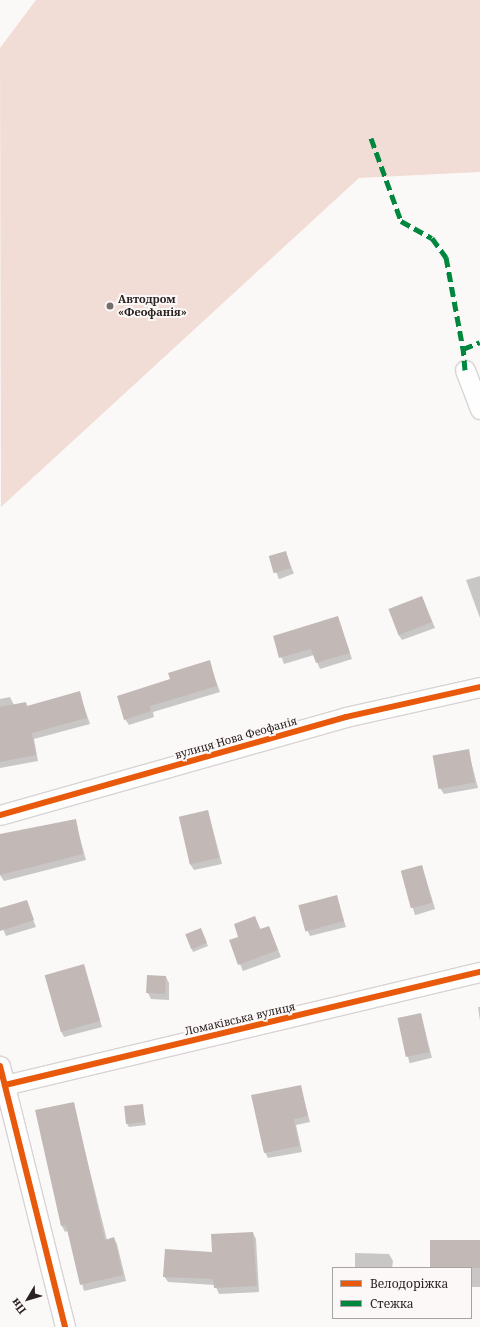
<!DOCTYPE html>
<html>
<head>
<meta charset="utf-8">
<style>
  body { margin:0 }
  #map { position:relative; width:480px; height:1327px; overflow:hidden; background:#fbf9f8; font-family:"Noto Serif",serif }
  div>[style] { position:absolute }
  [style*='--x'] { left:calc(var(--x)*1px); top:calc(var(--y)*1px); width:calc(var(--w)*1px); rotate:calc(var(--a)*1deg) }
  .green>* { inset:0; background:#f2dcd6 }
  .shadow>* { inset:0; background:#0003; transform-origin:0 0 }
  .building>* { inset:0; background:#c2b9b7; transform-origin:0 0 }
  .roads { filter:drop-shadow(1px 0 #d9d4d3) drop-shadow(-1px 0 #d9d4d3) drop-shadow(0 1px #d9d4d3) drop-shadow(0 -1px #d9d4d3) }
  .minor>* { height:19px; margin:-9.5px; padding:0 9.5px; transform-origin:9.5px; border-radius:9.5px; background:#fefefe }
  .quiet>* { height:5px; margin-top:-2.5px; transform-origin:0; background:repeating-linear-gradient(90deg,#00873e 0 10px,transparent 0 15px) }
  .cycleway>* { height:6px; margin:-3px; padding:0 3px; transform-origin:3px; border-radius:3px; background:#e8590c }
  .dots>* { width:11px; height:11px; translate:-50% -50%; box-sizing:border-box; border:2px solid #fcf8f7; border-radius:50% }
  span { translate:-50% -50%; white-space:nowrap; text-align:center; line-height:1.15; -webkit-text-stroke:4px #fcf8f7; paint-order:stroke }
  .poi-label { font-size:11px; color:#2b2322; font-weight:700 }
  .left { translate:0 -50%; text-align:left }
  .street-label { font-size:11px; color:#2b2322 }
  .legend { position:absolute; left:332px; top:1267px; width:140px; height:52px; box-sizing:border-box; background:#fcf8f7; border:1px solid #a8a3a2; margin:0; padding:5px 7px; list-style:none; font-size:12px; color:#2b2322 }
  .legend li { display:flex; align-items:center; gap:8px; height:20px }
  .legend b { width:20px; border:1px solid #a8a3a2 }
  .north { position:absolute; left:8px; top:1279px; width:40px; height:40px; -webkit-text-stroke:3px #fcf8f7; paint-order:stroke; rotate:232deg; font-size:11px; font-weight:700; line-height:16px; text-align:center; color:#2b2322 }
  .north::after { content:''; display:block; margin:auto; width:14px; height:18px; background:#2b2322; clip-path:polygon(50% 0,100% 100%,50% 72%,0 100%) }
</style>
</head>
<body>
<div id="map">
  <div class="green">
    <div style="clip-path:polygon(36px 0,480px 0,480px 172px,359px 178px,1px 507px,0 48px)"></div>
  </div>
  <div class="shadow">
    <div style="left:286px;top:553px;width:22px;height:16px;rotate:69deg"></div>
    <div style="clip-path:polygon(480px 576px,480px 618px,466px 580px)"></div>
    <div style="clip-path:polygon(422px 597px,435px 628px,402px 640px,398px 634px)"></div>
    <div style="clip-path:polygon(338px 618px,352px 659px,320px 669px,314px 655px,284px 664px,274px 637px)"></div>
    <div style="clip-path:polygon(209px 662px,220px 692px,153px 712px,154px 717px,129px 725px,125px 719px,171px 680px)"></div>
    <div style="clip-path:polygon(79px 692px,90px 724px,34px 739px,38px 761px,0 768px,0 699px,10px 697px,14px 705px,25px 703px,28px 707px)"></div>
    <div style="clip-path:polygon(468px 750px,478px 788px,444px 794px,440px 788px)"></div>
    <div style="clip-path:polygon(208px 811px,222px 864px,194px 870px,190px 864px)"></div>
    <div style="clip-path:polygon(75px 820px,86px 860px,4px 881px,0 875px,0 836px)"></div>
    <div style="left:422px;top:866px;width:45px;height:21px;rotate:73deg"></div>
    <div style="clip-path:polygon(336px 897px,346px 927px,310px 936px,307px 930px)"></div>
    <div style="clip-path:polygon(26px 901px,36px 927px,6px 936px,0 922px,0 909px)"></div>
    <div style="clip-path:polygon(255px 918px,261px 930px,269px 927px,281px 957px,243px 971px,230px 941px,240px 938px)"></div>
    <div style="clip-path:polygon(202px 932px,208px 946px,193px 952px,186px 934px)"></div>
    <div style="clip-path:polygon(83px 965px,102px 1027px,64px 1037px,61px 1031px)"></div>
    <div style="clip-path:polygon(166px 977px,169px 983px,169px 1000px,151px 999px,148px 993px)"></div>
    <div style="clip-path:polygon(478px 1007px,480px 1007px,480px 1021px)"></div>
    <div style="left:421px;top:1014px;width:45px;height:23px;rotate:76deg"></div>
    <div style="clip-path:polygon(300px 1086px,310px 1122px,296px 1125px,302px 1152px,268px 1158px,265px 1152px)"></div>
    <div style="clip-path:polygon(73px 1103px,107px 1240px,114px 1238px,117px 1244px,126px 1281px,84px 1291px,68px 1231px,65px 1232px,62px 1226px)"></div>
    <div style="clip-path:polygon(142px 1105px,146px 1125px,129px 1127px,127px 1124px)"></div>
    <div style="clip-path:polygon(253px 1233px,256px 1239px,259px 1292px,219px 1294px,215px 1285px,168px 1282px,164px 1276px)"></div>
    <div style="clip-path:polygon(480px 1241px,480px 1287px,471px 1287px,471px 1268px,432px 1268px)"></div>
    <div style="clip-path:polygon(355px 1253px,389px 1254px,393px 1261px,392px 1268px,355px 1268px)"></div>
  </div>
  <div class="building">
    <div style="left:286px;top:551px;width:18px;height:18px;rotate:74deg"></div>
    <div style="left:422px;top:596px;width:28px;height:36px;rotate:69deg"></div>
    <div style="clip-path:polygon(338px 616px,350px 653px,316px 663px,311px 649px,279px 658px,273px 636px)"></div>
    <div style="clip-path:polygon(210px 660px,217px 686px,150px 706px,151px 711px,124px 720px,117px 696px,170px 679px,168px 673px)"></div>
    <div style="clip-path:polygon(80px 691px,87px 718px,32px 733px,36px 755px,0 762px,0 707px,26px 702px,27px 706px)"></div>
    <div style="left:469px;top:749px;width:34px;height:37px;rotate:80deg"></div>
    <div style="left:208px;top:810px;width:49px;height:30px;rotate:77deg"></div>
    <div style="clip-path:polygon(76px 819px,83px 854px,0 875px,0 834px)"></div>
    <div style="left:422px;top:865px;width:39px;height:22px;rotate:75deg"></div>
    <div style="left:337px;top:895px;width:27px;height:40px;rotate:75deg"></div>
    <div style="clip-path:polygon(27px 900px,34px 920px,0 931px,0 908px)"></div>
    <div style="clip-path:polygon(255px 916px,260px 929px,269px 926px,278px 950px,238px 965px,229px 940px,238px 937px,234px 924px)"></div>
    <div style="left:201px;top:928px;width:16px;height:17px;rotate:68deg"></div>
    <div style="left:84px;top:964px;width:59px;height:41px;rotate:74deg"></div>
    <div style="left:147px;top:975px;width:19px;height:18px;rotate:3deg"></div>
    <div style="left:421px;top:1013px;width:40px;height:24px;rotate:78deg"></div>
    <div style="clip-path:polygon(301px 1085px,308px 1116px,294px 1119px,299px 1146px,264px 1153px,251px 1095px)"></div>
    <div style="clip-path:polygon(74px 1102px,105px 1240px,114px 1237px,123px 1275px,80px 1285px,66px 1225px,61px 1226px,35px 1110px)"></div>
    <div style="left:143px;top:1104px;width:18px;height:19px;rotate:84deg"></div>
    <div style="clip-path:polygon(253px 1232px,257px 1286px,214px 1288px,213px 1279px,163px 1277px,165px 1249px,212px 1252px,211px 1234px)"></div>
    <div style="left:480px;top:1240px;width:28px;height:50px;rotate:90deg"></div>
  </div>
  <div class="roads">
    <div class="minor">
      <div style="--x:465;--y:370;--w:42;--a:69"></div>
      <div style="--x:0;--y:815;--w:360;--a:-15.8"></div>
      <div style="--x:346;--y:717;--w:137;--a:-12.6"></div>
      <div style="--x:0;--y:1066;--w:269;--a:76"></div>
      <div style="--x:5;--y:1085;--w:488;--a:-13.4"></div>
    </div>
  </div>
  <div class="quiet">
    <div style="--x:371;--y:138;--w:88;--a:70.1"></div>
    <div style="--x:401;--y:221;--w:35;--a:29"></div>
    <div style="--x:432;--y:238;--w:24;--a:54"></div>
    <div style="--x:446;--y:257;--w:94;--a:79.5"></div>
    <div style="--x:465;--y:370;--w:21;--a:-95"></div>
    <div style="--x:463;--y:349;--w:18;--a:-22"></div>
  </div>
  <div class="cycleway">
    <div style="--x:0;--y:815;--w:360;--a:-15.8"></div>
    <div style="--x:346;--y:717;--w:137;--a:-12.6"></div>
    <div style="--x:0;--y:1066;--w:269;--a:76"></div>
    <div style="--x:5;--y:1085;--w:488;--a:-13.4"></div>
  </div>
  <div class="dots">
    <div style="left:110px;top:306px;background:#746e6d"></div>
  </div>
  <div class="poi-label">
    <span class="left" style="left:118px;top:306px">Автодром<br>«Феофанія»</span>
  </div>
  <div class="street-label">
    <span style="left:236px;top:738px;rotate:-16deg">вулиця Нова Феофанія</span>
    <span style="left:240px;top:1019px;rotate:-13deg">Ломаківська вулиця</span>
  </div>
  <ul class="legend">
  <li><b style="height:5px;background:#e8590c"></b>Велодоріжка</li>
  <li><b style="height:5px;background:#00873e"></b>Стежка</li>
  </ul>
  <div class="north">Пн</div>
</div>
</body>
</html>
